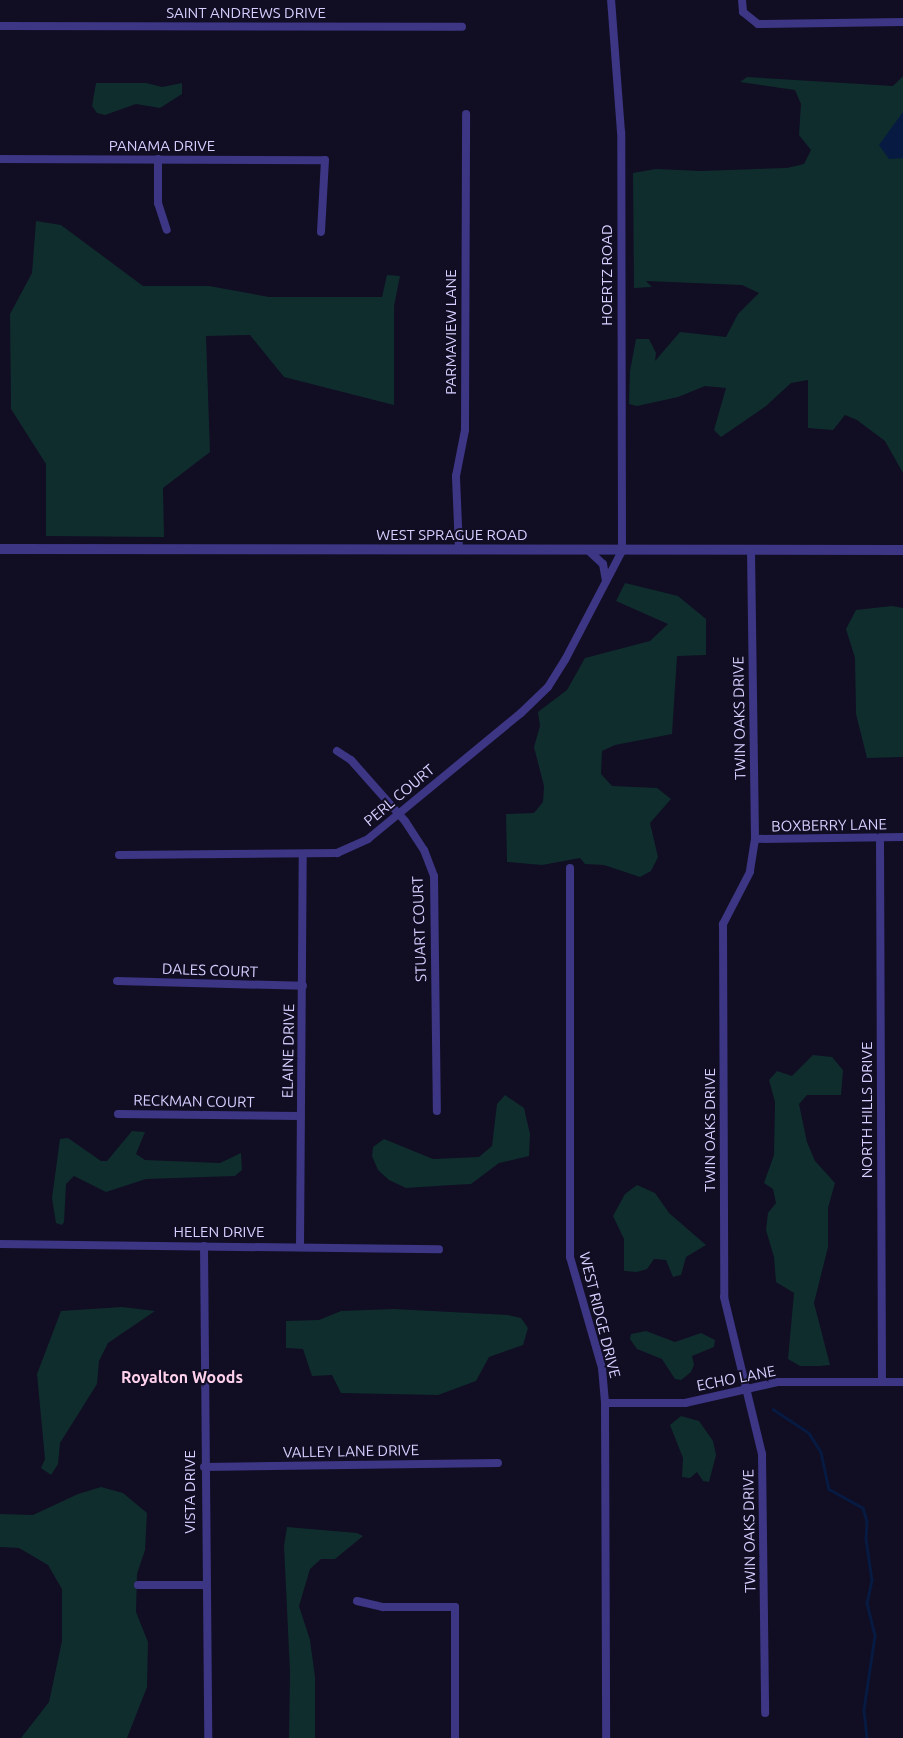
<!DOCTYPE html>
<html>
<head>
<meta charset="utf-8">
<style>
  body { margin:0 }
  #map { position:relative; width:903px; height:1738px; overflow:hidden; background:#110d23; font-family:Ubuntu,sans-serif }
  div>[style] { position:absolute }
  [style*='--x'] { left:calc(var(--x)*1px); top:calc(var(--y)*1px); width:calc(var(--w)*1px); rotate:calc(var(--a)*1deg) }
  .green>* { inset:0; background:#0f2d2d }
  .water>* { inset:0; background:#071a41 }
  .stream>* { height:2.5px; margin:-1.25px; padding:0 1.25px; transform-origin:1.25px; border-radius:1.25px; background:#071a41 }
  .minor>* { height:8px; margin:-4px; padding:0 4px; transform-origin:4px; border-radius:4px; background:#3c3684 }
  .tertiary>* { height:10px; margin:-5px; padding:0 5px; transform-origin:5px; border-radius:5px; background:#3c3684 }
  span { translate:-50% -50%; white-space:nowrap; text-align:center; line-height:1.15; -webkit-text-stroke:4px #110d23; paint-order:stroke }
  .street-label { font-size:15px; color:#d6cfff }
  .neighbourhood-label { font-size:16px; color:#ffd1ec; font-weight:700 }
</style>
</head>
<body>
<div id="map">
  <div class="green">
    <div style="clip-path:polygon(903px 76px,903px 473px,885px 441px,857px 420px,845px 415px,833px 430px,808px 428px,808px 380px,791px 383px,766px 406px,721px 437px,714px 430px,726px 388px,705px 386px,678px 397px,637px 406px,629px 404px,630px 371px,636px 339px,649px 339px,656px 353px,655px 361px,680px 332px,726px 337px,738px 314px,759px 293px,742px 285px,646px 281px,652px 287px,634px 288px,633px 173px,656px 169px,701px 171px,787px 168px,804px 164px,811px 150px,799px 135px,801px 104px,795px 90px,740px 82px,747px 77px,893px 86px)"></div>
    <div style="clip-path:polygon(96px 83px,146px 83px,162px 87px,182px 83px,182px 94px,160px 108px,136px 104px,105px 115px,97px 113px,92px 106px)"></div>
    <div style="clip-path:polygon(36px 221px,61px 225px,143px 286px,209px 286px,269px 297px,382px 297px,387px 275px,400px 276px,394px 306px,394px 405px,284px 377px,250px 335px,206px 336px,210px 452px,163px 488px,164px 537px,46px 536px,46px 464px,11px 409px,10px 314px,32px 273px)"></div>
    <div style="clip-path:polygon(625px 583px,678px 596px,706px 619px,706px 655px,677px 656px,672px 734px,615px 745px,602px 751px,601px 774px,612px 786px,657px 788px,671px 799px,650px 823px,658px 857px,651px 871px,640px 877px,604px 865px,585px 864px,580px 858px,542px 865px,507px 862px,506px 814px,534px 813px,543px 802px,544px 786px,534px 747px,540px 726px,538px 712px,567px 690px,585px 658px,650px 641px,668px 624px,616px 601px)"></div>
    <div style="clip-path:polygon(892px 606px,903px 608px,903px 757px,867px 758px,856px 714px,855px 658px,846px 629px,856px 610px)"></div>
    <div style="clip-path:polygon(813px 1055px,832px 1057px,843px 1070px,841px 1095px,807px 1095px,799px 1104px,807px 1142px,815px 1161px,835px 1183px,828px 1208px,828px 1247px,814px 1303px,830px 1365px,820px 1366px,800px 1366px,788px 1359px,794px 1293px,776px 1282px,774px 1257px,766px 1230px,768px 1213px,776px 1203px,773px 1189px,764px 1183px,774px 1155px,775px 1102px,769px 1080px,777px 1071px,792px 1076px)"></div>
    <div style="clip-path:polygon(505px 1095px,524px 1108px,530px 1134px,529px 1156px,499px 1163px,471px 1184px,452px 1185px,406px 1188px,389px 1180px,378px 1170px,372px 1156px,373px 1147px,384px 1139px,433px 1159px,479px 1157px,492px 1146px,497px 1104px)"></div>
    <div style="clip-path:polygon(132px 1131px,145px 1132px,136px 1154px,145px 1160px,220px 1163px,241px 1153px,242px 1170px,235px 1176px,146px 1179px,106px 1192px,74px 1176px,66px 1184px,64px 1222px,62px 1225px,56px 1223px,52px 1198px,60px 1139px,68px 1138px,101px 1161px,107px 1161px)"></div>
    <div style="clip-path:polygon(637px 1185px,655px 1193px,669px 1213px,706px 1245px,686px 1257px,681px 1275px,673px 1277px,666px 1260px,654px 1259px,647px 1269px,637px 1272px,624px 1271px,624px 1239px,613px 1216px,625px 1194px)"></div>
    <div style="clip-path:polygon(122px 1307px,155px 1311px,108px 1343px,99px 1361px,97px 1384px,60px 1443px,58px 1464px,51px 1475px,41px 1468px,45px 1459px,37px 1374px,61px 1311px)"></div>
    <div style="clip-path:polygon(394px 1309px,508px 1315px,521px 1318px,528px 1328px,523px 1345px,489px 1357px,476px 1381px,438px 1395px,341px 1393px,332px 1375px,312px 1376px,303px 1349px,286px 1348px,286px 1321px,319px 1320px,341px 1311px)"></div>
    <div style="clip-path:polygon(646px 1331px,675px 1342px,701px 1333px,715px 1340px,714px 1347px,692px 1356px,694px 1365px,691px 1372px,681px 1380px,675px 1379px,662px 1359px,637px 1349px,630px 1339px,631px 1334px)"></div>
    <div style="clip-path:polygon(681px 1416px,699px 1421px,713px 1441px,716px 1455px,709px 1482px,703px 1481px,697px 1472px,690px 1478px,682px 1477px,683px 1458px,670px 1425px)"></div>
    <div style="clip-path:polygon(101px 1487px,123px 1493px,147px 1513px,145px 1550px,137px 1574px,136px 1612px,148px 1642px,147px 1687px,127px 1738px,21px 1738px,49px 1702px,62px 1641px,62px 1589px,48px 1565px,19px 1548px,0 1547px,0 1514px,33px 1515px,78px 1494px)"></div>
    <div style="clip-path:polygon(287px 1527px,357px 1533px,363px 1536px,335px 1559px,321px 1559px,310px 1569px,299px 1606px,310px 1640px,315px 1677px,315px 1738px,289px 1738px,290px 1672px,284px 1546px)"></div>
  </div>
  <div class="water">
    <div style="clip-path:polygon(903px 112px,903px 158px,889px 159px,879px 145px)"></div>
  </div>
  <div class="stream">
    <div style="--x:773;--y:1409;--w:43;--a:33.7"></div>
    <div style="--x:809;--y:1433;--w:22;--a:58"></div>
    <div style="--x:821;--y:1452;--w:38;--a:78"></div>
    <div style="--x:829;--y:1489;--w:39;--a:29"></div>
    <div style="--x:863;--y:1508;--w:14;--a:73"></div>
    <div style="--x:867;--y:1521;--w:18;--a:93"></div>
    <div style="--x:866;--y:1539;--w:41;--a:81.7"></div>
    <div style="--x:872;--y:1580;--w:24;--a:102"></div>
    <div style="--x:867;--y:1603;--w:34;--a:76"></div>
    <div style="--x:875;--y:1636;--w:75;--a:98.5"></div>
    <div style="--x:864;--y:1710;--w:28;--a:84"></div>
  </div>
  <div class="minor">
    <div style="--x:742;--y:0;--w:12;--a:85"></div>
    <div style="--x:743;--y:12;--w:19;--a:39"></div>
    <div style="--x:758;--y:24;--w:145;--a:-0.8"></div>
    <div style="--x:0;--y:26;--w:462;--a:0.1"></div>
    <div style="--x:0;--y:159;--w:325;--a:0.2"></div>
    <div style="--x:325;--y:160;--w:72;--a:93.2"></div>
    <div style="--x:158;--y:159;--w:44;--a:90"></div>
    <div style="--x:158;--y:203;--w:28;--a:72"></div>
    <div style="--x:459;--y:549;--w:73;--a:-92.4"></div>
    <div style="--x:456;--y:476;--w:47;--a:-78.9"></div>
    <div style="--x:465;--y:430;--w:316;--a:-89.8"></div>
    <div style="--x:589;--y:551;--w:19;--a:43"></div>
    <div style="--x:603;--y:564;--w:17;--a:80"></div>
    <div style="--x:751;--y:551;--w:288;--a:89.2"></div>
    <div style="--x:755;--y:839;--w:33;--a:99"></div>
    <div style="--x:750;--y:872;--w:59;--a:117.4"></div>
    <div style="--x:723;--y:924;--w:373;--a:89.8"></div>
    <div style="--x:724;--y:1297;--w:162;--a:76.4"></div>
    <div style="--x:762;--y:1454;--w:259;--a:89.3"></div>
    <div style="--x:337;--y:751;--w:17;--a:33"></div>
    <div style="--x:351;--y:760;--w:81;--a:48.5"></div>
    <div style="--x:405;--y:821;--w:35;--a:57"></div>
    <div style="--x:424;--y:850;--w:28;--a:69"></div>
    <div style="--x:434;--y:876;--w:235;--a:89.3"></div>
    <div style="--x:880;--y:838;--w:544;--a:89.79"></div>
    <div style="--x:755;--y:839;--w:148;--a:-0.8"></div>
    <div style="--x:119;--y:855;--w:218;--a:-0.5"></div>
    <div style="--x:337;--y:853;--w:34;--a:-24"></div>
    <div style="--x:368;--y:839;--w:198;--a:-39.5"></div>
    <div style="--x:521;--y:713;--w:37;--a:-44"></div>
    <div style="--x:548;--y:687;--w:32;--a:-58"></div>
    <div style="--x:565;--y:660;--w:123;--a:-62.4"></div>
    <div style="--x:622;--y:551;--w:419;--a:-90.1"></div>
    <div style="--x:621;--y:132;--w:132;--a:-94.3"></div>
    <div style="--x:570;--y:868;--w:389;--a:90"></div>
    <div style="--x:570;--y:1257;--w:116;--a:73.9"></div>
    <div style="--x:602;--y:1368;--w:35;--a:85"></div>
    <div style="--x:605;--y:1403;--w:335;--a:89.8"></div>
    <div style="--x:117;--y:981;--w:186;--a:1.5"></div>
    <div style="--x:118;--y:1114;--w:182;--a:0.6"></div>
    <div style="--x:0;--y:1244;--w:439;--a:0.7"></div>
    <div style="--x:204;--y:1246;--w:492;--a:89.5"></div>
    <div style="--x:300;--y:1246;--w:390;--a:-89.6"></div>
    <div style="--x:605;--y:1403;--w:80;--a:0"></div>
    <div style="--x:685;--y:1403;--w:95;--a:-12.7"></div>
    <div style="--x:778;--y:1382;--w:125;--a:0"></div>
    <div style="--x:204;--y:1467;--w:294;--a:-0.8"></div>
    <div style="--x:138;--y:1585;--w:67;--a:0"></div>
    <div style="--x:357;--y:1601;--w:27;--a:13"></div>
    <div style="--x:383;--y:1607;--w:72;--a:0"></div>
    <div style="--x:455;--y:1607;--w:131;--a:90"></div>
  </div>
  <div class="tertiary">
    <div style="--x:0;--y:549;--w:903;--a:0.06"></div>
  </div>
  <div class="street-label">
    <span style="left:246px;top:13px">SAINT ANDREWS DRIVE</span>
    <span style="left:162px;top:146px">PANAMA DRIVE</span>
    <span style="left:607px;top:275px;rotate:-90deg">HOERTZ ROAD</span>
    <span style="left:451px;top:332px;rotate:-90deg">PARMAVIEW LANE</span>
    <span style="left:452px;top:535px">WEST SPRAGUE ROAD</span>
    <span style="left:739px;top:718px;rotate:-91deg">TWIN OAKS DRIVE</span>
    <span style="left:399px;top:795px;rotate:-40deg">PERL COURT</span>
    <span style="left:829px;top:825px;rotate:-1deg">BOXBERRY LANE</span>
    <span style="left:419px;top:929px;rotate:-92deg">STUART COURT</span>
    <span style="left:210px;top:970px;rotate:2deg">DALES COURT</span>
    <span style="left:288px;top:1051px;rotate:-89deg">ELAINE DRIVE</span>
    <span style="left:194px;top:1101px;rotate:1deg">RECKMAN COURT</span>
    <span style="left:867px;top:1110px;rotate:-90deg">NORTH HILLS DRIVE</span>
    <span style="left:710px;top:1130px;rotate:-90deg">TWIN OAKS DRIVE</span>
    <span style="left:219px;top:1232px">HELEN DRIVE</span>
    <span style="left:600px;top:1315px;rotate:76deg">WEST RIDGE DRIVE</span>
    <span style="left:736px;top:1378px;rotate:-11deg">ECHO LANE</span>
    <span style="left:351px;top:1451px;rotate:-1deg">VALLEY LANE DRIVE</span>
    <span style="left:190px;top:1492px;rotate:-90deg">VISTA DRIVE</span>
    <span style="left:749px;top:1531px;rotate:-91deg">TWIN OAKS DRIVE</span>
  </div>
  <div class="neighbourhood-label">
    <span style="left:182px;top:1377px">Royalton Woods</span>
  </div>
</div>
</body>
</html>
